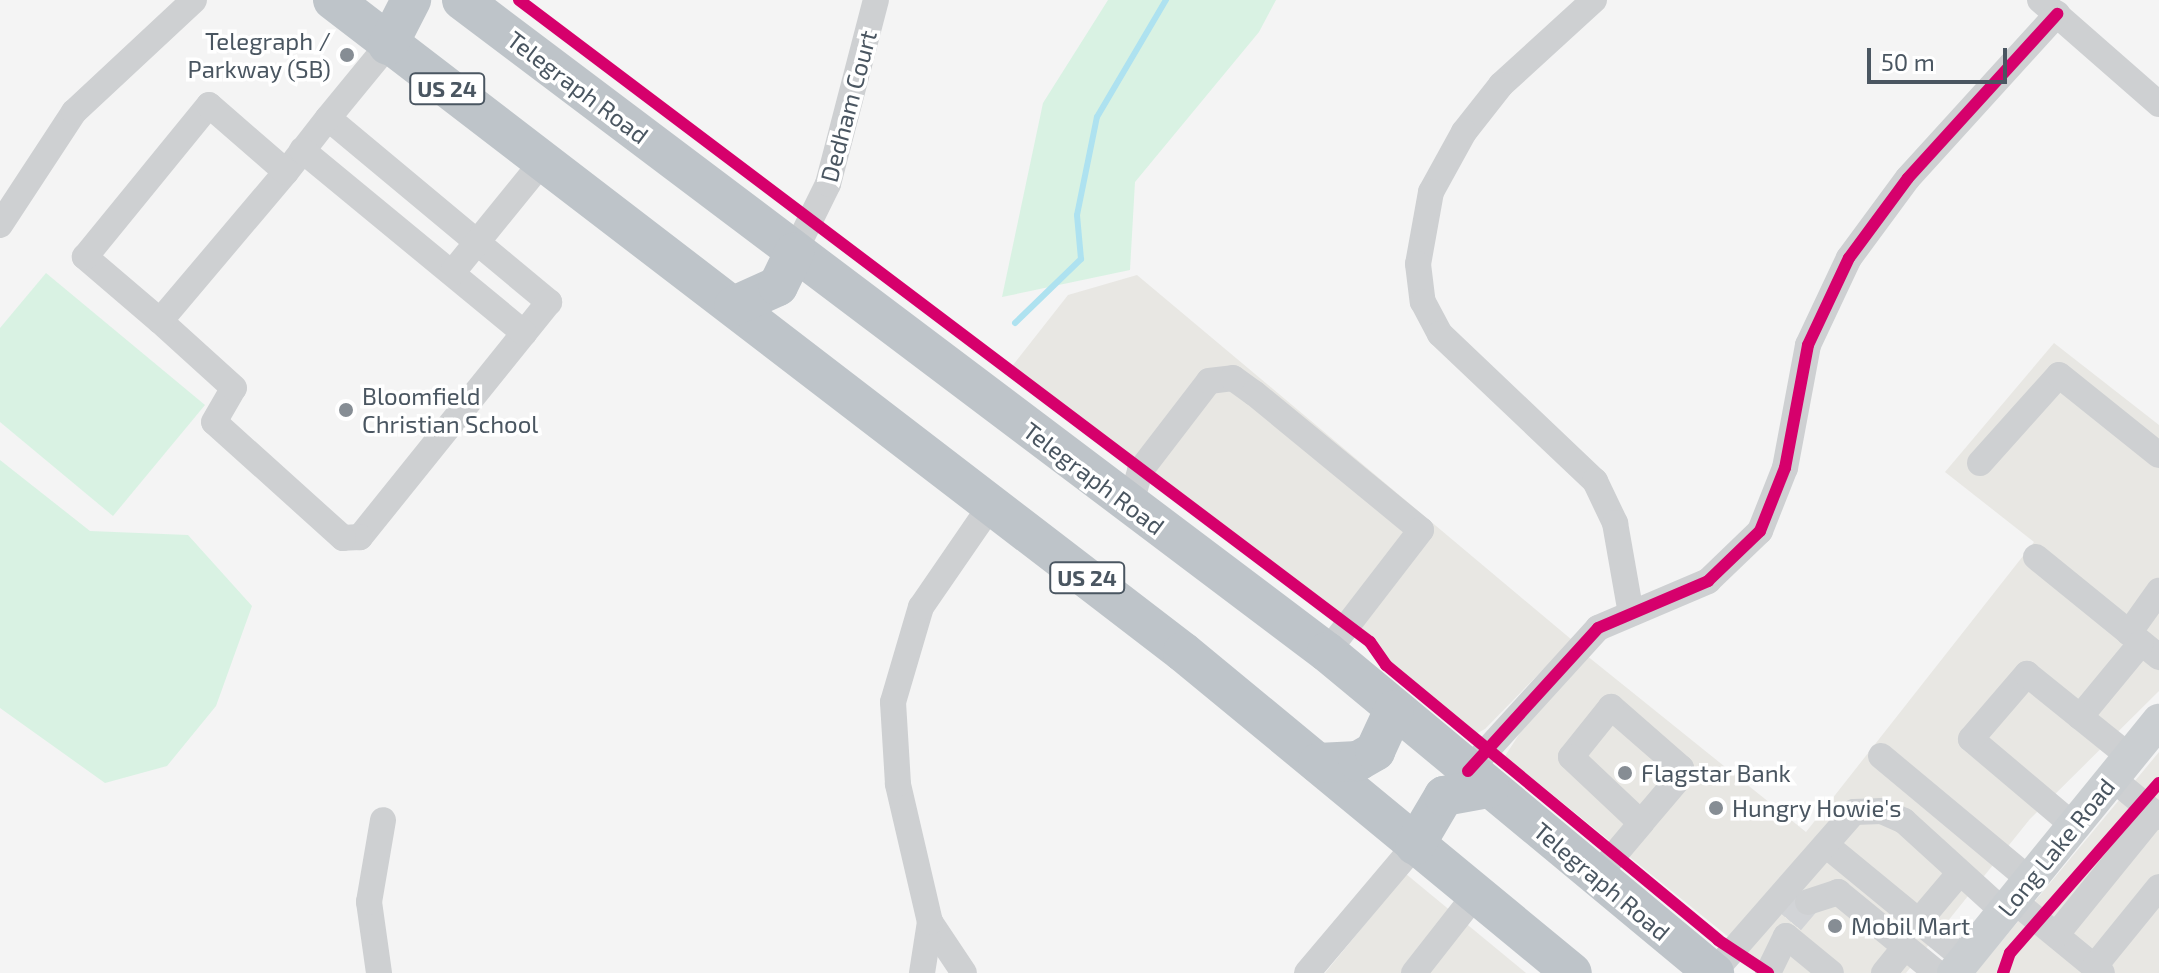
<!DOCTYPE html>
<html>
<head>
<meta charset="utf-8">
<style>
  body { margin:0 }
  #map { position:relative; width:2159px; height:973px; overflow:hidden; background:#f4f4f4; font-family:"Exo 2",sans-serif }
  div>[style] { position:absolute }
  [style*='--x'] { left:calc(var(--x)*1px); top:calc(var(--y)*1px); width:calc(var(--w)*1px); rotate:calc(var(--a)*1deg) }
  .commercial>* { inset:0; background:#e8e7e3 }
  .green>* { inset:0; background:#d9f2e3 }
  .stream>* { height:6px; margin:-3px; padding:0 3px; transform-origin:3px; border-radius:3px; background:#aee2f0 }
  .minor-tunnel>* { height:26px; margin-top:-13px; transform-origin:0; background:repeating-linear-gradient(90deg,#d2d4d7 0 26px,transparent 0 39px) }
  .minor>* { height:26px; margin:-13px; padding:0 13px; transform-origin:13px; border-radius:13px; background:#ced0d2 }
  .major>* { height:34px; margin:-17px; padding:0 17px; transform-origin:17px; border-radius:17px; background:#caced1 }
  .highway>* { height:40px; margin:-20px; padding:0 20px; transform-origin:20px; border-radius:20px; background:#bec4c9 }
  .cycleway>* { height:12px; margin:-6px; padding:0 6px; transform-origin:6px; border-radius:6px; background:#d6006c }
  .dots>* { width:22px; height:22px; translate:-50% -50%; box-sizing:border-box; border:4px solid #fff; border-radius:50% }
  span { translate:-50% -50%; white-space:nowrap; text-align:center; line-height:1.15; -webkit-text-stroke:7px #fff; paint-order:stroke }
  .shield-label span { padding:2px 6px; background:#fff; border:2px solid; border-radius:6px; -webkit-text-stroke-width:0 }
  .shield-label { font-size:22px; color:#4a5661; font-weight:700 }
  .poi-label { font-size:24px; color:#4a5661 }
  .right { translate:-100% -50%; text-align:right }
  .left { translate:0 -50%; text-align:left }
  .street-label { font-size:24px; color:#4a5661 }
  .scale { position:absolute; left:1867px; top:48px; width:140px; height:36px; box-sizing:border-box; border:4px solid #4a5661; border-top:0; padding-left:10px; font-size:24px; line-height:28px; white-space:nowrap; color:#4a5661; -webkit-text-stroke:6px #fff; paint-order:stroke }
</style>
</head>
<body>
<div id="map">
  <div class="commercial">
    <div style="clip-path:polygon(1137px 275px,1572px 640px,1485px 729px,1476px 734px,1387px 662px,1374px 640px,1010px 369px,1068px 295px)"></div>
    <div style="clip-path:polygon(2054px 343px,2159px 425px,2159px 691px,2030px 819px,1906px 973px,1773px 973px,1505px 756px,1544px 696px,1586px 655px,1806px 832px,2034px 542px,1945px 472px)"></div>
    <div style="clip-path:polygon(2159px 752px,2159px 973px,1975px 973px,1981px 966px)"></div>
    <div style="clip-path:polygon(1406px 874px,1526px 973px,1325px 973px)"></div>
  </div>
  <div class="green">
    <div style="clip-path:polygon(1108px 0,1276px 0,1259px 32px,1135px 182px,1130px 270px,1002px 297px,1043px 103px)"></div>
    <div style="clip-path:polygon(46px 273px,205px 405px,113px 516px,0 422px,0 328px)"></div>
    <div style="clip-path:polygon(0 460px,90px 531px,188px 535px,252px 606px,216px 706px,167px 766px,105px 783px,0 708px)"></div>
  </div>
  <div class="stream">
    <div style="--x:1015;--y:323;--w:92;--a:-44.1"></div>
    <div style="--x:1081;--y:259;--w:44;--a:-95.2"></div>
    <div style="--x:1077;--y:215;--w:100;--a:-78.5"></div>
    <div style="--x:1097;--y:117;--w:136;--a:-59.5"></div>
  </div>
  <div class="minor-tunnel">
    <div style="--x:1791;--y:922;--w:26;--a:-50"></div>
  </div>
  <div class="minor">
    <div style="--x:1594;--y:0;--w:126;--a:137.6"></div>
    <div style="--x:1501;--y:85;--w:60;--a:128.2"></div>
    <div style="--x:1464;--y:132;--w:68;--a:118.8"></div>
    <div style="--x:1431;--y:192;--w:73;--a:100.2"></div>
    <div style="--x:1418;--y:264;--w:38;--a:83"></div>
    <div style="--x:1423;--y:302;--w:36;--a:62"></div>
    <div style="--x:1440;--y:334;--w:214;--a:43.5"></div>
    <div style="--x:1595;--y:481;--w:47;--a:64.5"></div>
    <div style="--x:1615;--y:523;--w:86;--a:80"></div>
    <div style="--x:2040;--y:0;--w:158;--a:41.2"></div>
    <div style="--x:328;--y:118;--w:288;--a:39.8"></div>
    <div style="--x:549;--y:302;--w:302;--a:128.8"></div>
    <div style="--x:360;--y:537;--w:17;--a:177"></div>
    <div style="--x:343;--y:538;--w:173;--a:-138"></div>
    <div style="--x:214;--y:422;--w:39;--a:-60"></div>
    <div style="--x:234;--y:388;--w:100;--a:-137.8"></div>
    <div style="--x:160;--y:321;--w:195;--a:-49.8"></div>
    <div style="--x:286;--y:172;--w:68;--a:-52.1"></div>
    <div style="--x:328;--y:118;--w:94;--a:-50.6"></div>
    <div style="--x:302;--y:150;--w:288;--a:39.5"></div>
    <div style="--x:0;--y:225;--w:135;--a:-56.8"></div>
    <div style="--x:74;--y:112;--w:164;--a:-43"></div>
    <div style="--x:794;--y:253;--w:77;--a:-63.8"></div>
    <div style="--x:828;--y:184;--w:190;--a:-75.4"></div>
    <div style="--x:452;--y:273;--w:144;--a:-50.9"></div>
    <div style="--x:160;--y:321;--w:99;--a:-139.5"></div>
    <div style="--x:85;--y:257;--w:196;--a:-50.8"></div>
    <div style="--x:209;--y:105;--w:102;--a:41"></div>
    <div style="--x:1980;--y:463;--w:118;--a:-48.1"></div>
    <div style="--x:2059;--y:375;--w:128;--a:38.7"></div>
    <div style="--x:1130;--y:506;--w:36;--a:-74"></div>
    <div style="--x:1140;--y:471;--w:113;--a:-52.5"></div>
    <div style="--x:1209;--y:381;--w:24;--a:-7"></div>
    <div style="--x:1233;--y:378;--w:26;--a:36"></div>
    <div style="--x:1254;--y:393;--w:216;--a:39.4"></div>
    <div style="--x:1421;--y:530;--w:154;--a:127.6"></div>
    <div style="--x:2036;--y:557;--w:159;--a:39.1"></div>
    <div style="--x:2129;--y:633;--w:52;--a:-54.5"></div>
    <div style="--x:2080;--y:717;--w:96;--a:-50.5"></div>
    <div style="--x:1881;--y:756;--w:194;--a:39.8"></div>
    <div style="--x:1468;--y:771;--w:193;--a:-47.7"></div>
    <div style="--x:1598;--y:628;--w:120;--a:-23.1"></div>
    <div style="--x:1708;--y:581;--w:72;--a:-43.9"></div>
    <div style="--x:1760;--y:531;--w:68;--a:-68.4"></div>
    <div style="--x:1785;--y:468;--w:125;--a:-79.4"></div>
    <div style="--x:1808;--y:345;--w:96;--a:-64.8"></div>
    <div style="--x:1849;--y:258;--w:99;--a:-53.6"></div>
    <div style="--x:1908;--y:178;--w:222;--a:-47.7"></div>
    <div style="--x:2112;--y:778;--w:61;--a:39.7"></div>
    <div style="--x:2074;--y:826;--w:135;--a:-139.8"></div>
    <div style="--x:1971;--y:739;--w:86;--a:-49.3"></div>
    <div style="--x:2027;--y:674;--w:132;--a:38.9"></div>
    <div style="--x:1826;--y:845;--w:180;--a:39.4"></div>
    <div style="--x:1597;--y:876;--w:31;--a:-50"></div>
    <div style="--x:1617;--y:852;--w:38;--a:-50"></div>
    <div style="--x:1641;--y:823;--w:60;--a:-49.7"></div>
    <div style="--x:1680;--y:777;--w:9;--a:-84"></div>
    <div style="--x:1681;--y:768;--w:93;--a:-138.9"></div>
    <div style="--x:1611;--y:707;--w:64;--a:128.7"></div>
    <div style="--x:1571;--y:757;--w:96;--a:43.3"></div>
    <div style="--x:2013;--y:900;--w:115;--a:39.4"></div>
    <div style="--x:1808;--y:902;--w:32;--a:-18"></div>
    <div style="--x:1838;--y:892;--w:128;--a:39.3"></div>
    <div style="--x:1919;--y:921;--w:59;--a:-49.8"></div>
    <div style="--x:930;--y:922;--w:61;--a:56.3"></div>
    <div style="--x:2056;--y:935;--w:157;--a:-50.9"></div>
    <div style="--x:2094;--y:967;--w:103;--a:-50.9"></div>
    <div style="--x:379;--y:973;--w:72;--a:-98"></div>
    <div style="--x:369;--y:902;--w:83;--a:-80.3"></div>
    <div style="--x:922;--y:973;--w:52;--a:-81.1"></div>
    <div style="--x:930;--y:922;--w:142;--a:-103.1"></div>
    <div style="--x:898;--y:784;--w:82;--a:-93.5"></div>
    <div style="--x:893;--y:702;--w:99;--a:-73.6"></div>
    <div style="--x:921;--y:607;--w:124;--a:-55.5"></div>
    <div style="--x:1307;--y:973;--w:167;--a:-49.8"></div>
    <div style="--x:1414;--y:973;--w:100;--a:-51.9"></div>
    <div style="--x:1713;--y:973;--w:214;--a:-48.8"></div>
    <div style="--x:1854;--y:812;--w:28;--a:-2"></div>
    <div style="--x:1882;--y:811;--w:24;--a:24"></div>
    <div style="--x:1904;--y:821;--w:135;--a:42.3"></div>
    <div style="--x:1768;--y:973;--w:41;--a:-64.1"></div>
    <div style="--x:1786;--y:936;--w:58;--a:39.4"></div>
    <div style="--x:1884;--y:973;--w:33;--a:-51"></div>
  </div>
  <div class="major">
    <div style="--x:1954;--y:973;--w:325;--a:-50.9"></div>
  </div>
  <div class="highway">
    <div style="--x:333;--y:0;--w:1071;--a:37.49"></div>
    <div style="--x:1183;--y:652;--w:504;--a:39.53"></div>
    <div style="--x:462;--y:0;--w:1083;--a:37.01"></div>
    <div style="--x:1327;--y:652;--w:503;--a:39.67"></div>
    <div style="--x:388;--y:45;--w:51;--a:-62.9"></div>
    <div style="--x:734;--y:306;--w:48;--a:-24.4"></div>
    <div style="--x:778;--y:286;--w:37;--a:-64"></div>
    <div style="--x:1318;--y:763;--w:40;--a:-2.9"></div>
    <div style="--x:1358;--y:761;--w:20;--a:-30"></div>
    <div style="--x:1375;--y:751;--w:45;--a:-65.1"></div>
    <div style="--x:1415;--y:845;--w:57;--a:-59.4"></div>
    <div style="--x:1444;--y:796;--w:46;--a:-10.1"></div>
  </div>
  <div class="cycleway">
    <div style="--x:519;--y:0;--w:1066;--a:37.03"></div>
    <div style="--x:1370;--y:642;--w:28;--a:55"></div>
    <div style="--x:1386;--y:665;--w:431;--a:39.6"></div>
    <div style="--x:1718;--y:940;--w:60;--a:33.4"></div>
    <div style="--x:1468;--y:771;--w:193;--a:-47.7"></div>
    <div style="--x:1598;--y:628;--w:120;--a:-23.1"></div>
    <div style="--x:1708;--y:581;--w:72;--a:-43.9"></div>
    <div style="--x:1760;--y:531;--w:68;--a:-68.4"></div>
    <div style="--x:1785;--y:468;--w:125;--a:-79.4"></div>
    <div style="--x:1808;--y:345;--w:96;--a:-64.8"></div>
    <div style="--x:1849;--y:258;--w:99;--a:-53.6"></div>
    <div style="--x:1908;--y:178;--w:222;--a:-47.7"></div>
    <div style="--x:2003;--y:973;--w:21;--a:-71"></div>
    <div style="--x:2010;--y:953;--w:226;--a:-48.8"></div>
  </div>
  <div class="dots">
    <div style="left:347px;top:55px;background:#868d94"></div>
    <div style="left:346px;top:410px;background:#868d94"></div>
    <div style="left:1625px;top:773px;background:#868d94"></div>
    <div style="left:1716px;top:808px;background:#868d94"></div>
    <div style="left:1835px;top:926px;background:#868d94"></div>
  </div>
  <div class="shield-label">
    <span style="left:447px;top:89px">US 24</span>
    <span style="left:1087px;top:578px">US 24</span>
  </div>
  <div class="poi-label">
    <span class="right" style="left:331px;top:55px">Telegraph /<br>Parkway (SB)</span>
    <span class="left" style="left:362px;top:410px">Bloomfield<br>Christian School</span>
    <span class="left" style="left:1641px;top:773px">Flagstar Bank</span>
    <span class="left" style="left:1732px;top:808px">Hungry Howie's</span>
    <span class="left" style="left:1851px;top:926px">Mobil Mart</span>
  </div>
  <div class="street-label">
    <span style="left:578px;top:87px;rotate:37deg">Telegraph Road</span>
    <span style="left:848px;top:106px;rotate:-75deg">Dedham Court</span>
    <span style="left:1094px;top:478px;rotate:37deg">Telegraph Road</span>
    <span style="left:2056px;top:847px;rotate:-51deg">Long Lake Road</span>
    <span style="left:1602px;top:881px;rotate:40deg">Telegraph Road</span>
  </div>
  <div class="scale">50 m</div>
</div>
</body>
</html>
